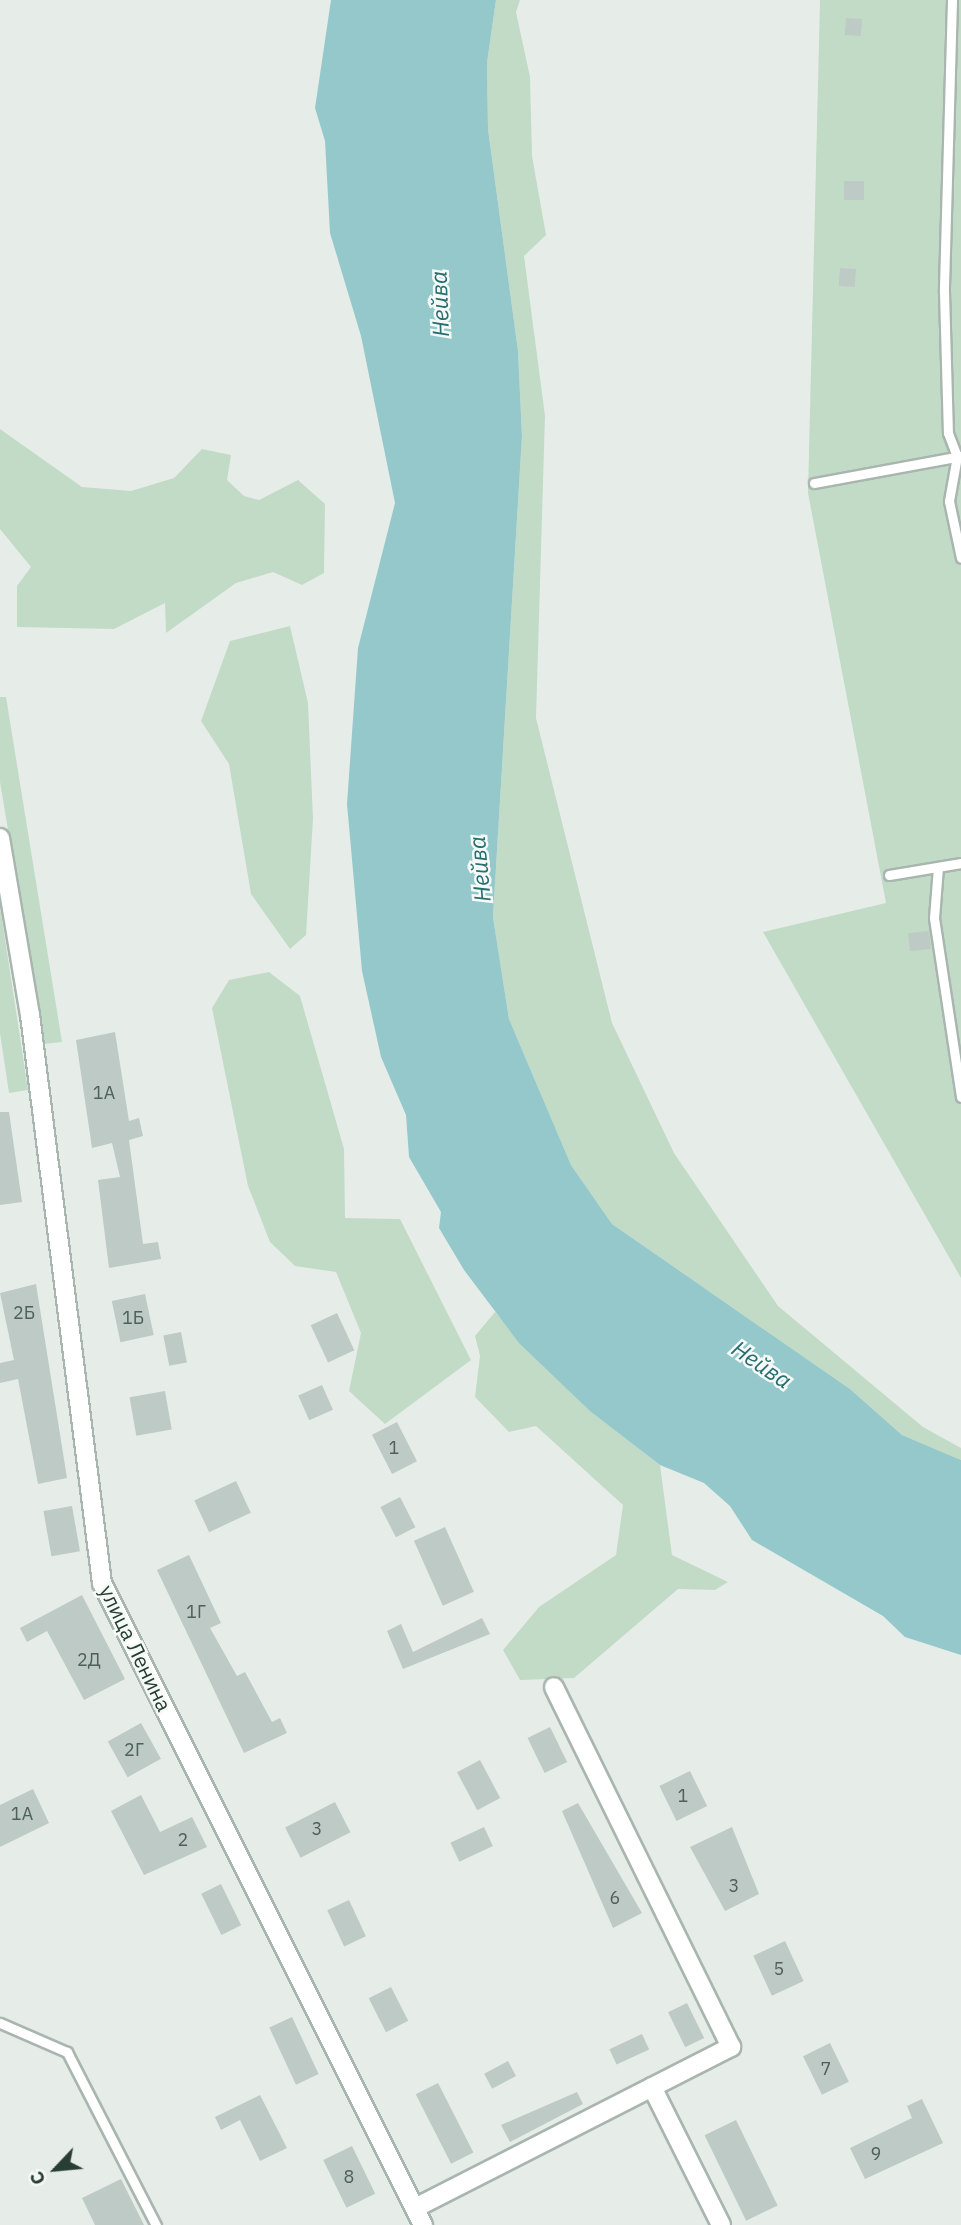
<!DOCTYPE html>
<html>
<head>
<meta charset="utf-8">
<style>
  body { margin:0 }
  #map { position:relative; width:961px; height:2225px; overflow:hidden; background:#e6ede9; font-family:"IBM Plex Sans",sans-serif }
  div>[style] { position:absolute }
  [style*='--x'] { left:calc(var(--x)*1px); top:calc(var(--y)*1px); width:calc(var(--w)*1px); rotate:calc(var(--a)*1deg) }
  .green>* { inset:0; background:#c2dbc6 }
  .water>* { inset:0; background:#95c8cb }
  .building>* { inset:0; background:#becac5; transform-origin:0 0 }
  .roads { filter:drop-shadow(2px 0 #a9b5af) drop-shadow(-2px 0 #a9b5af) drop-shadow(0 2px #a9b5af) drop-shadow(0 -2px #a9b5af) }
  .lane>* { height:9px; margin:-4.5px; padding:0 4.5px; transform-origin:4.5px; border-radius:4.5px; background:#fff }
  .street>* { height:18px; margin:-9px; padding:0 9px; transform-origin:9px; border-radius:9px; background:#fff }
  span { translate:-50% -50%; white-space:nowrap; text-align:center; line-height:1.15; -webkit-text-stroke:5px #f6faf7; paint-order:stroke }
  .number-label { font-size:18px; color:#4d6059 }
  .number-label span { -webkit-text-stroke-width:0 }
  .street-label { font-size:21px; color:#273d35 }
  .water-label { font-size:23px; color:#276d72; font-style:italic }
  .north { position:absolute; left:21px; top:2134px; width:70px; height:70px; -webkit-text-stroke:5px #f6faf7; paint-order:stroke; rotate:244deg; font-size:19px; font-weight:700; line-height:28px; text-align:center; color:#273d35 }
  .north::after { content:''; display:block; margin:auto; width:24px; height:32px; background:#273d35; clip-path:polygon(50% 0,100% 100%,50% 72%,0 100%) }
</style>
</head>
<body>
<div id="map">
  <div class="green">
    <div style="clip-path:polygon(496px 0,520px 0,516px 12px,530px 77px,532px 156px,546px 235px,524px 256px,545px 416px,536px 718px,612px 1023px,674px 1153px,778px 1306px,923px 1427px,961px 1448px,961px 1460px,902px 1435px,850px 1389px,612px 1224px,571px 1165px,509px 1019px,493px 917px,522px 436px,518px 351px,488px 129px,487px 63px)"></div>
    <div style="clip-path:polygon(820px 0,961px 0,961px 1278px,763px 932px,886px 903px,808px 493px)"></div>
    <div style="clip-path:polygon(0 429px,82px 487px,131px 491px,174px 478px,202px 449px,231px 455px,227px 480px,244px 496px,259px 500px,298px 480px,325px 504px,324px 573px,302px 585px,273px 572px,236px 583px,166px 633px,165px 603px,114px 629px,17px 627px,17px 586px,31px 567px,0 529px)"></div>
    <div style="clip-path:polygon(290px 626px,308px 703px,313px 819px,306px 935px,290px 949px,251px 894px,229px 764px,201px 721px,230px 641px)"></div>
    <div style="clip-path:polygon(0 697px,6px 697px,62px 1042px,44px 1044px,0 782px)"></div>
    <div style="clip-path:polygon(0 906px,28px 1090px,9px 1093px,0 1033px)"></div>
    <div style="clip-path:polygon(269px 972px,300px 996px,344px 1149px,345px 1218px,400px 1219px,471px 1360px,385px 1424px,349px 1391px,361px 1333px,336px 1272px,295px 1266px,270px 1242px,248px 1186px,212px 1008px,229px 980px)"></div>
    <div style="clip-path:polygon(495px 1312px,591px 1412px,660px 1465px,672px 1555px,728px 1582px,715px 1590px,678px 1589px,574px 1678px,520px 1680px,503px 1650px,539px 1607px,616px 1555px,623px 1505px,536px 1426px,509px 1432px,475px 1397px,480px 1356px,475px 1336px)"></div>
  </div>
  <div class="water">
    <div style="clip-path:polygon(331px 0,496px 0,487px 63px,488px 129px,518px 351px,522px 436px,493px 917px,509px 1019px,571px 1165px,612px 1224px,850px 1389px,902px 1435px,961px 1460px,961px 1655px,905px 1637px,883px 1616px,752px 1540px,730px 1506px,704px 1483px,660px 1465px,591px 1412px,519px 1343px,464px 1270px,439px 1228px,441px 1212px,409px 1157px,406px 1115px,381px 1057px,362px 971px,347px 804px,358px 648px,395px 503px,361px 336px,330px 233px,325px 141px,315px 108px)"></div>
  </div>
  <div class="building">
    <div style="left:846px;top:18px;width:16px;height:17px;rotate:4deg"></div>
    <div style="left:844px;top:181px;width:20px;height:19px"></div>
    <div style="left:840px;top:268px;width:16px;height:18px;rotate:4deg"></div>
    <div style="left:929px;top:931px;width:18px;height:21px;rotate:84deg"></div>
    <div style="clip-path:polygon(115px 1032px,129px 1121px,139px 1118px,143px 1136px,129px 1140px,143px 1244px,158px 1242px,161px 1259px,109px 1268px,98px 1180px,120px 1177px,112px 1143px,92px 1148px,76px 1040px)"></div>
    <div style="clip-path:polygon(0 1112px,9px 1112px,22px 1202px,0 1205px)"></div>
    <div style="clip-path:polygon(36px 1284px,67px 1478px,38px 1484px,18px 1379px,0 1383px,0 1363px,14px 1360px,0 1293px)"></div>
    <div style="left:145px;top:1294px;width:42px;height:34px;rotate:78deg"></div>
    <div style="left:337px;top:1313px;width:41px;height:29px;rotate:65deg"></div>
    <div style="left:181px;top:1332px;width:31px;height:18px;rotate:79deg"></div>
    <div style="left:322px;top:1385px;width:27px;height:26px;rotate:66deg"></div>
    <div style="left:165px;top:1391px;width:39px;height:36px;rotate:80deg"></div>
    <div style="left:397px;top:1422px;width:44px;height:28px;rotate:63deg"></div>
    <div style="left:236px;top:1481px;width:35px;height:46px;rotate:65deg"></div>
    <div style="left:400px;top:1497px;width:34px;height:22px;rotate:63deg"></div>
    <div style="left:72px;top:1506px;width:46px;height:29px;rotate:80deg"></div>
    <div style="left:445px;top:1527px;width:71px;height:34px;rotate:66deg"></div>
    <div style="clip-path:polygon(189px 1555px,221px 1623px,210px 1628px,237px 1676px,245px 1672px,272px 1722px,280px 1718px,287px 1733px,244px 1753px,157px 1570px)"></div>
    <div style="clip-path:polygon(82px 1595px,125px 1679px,84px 1700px,47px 1631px,27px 1642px,20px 1628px)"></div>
    <div style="clip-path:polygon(482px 1618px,490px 1634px,403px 1669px,387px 1631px,401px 1624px,413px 1652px)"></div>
    <div style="left:141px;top:1723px;width:41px;height:38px;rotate:61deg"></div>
    <div style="left:550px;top:1727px;width:39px;height:25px;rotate:64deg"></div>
    <div style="left:480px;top:1760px;width:43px;height:26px;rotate:62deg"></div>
    <div style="left:690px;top:1771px;width:39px;height:34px;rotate:64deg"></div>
    <div style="clip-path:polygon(33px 1789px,49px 1823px,0 1847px,0 1805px)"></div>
    <div style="clip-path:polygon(141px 1795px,160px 1832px,192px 1817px,207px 1847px,144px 1875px,111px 1811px)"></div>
    <div style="left:335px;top:1802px;width:34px;height:56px;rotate:63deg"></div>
    <div style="clip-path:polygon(578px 1803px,642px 1913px,613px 1928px,562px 1811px)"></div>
    <div style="left:484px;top:1827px;width:21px;height:37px;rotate:65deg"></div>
    <div style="clip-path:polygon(732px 1827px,759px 1894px,725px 1911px,690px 1847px)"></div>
    <div style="left:221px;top:1884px;width:46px;height:22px;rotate:64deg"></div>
    <div style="left:349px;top:1900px;width:40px;height:24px;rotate:65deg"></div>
    <div style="left:785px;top:1941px;width:44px;height:35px;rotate:65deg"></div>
    <div style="left:391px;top:1987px;width:38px;height:25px;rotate:63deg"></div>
    <div style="left:687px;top:2003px;width:39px;height:21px;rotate:64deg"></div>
    <div style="left:292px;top:2017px;width:63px;height:25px;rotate:65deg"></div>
    <div style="left:642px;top:2034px;width:17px;height:36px;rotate:65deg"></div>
    <div style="left:830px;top:2043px;width:43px;height:30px;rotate:64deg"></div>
    <div style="left:508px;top:2061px;width:17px;height:27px;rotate:62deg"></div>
    <div style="left:438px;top:2083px;width:78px;height:25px;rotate:63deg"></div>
    <div style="clip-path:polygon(577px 2092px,583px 2104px,510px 2142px,501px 2125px)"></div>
    <div style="clip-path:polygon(260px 2095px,287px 2148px,260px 2161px,240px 2120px,221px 2130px,215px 2117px)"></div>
    <div style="clip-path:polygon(922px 2099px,943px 2143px,865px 2179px,850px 2148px,912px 2118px,907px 2106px)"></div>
    <div style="left:736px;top:2120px;width:95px;height:35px;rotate:64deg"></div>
    <div style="left:352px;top:2146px;width:53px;height:32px;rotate:64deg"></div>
    <div style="clip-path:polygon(121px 2179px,144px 2225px,95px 2225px,82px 2198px)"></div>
  </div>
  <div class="roads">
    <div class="lane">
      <div style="--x:952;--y:0;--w:292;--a:91.6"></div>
      <div style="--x:944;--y:292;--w:141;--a:88.4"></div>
      <div style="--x:948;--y:433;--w:25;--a:69"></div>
      <div style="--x:957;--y:456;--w:46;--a:100.1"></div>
      <div style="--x:949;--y:501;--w:58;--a:78.1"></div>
      <div style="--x:814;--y:483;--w:149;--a:-10.4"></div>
      <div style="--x:938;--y:867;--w:51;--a:94.5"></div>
      <div style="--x:934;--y:918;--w:181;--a:81.4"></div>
      <div style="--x:889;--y:875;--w:73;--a:-9.5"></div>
      <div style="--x:0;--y:2023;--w:73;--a:23.4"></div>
      <div style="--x:67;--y:2052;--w:195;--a:62.8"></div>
    </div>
    <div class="street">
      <div style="--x:0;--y:838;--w:180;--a:80.4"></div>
      <div style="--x:30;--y:1015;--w:573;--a:82.78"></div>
      <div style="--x:102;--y:1583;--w:718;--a:63.43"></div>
      <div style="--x:652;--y:2087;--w:154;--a:63.4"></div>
      <div style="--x:415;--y:2208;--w:355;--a:-27"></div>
      <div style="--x:731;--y:2047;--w:401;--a:-116.2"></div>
    </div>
  </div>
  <div class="number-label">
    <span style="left:104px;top:1093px">1А</span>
    <span style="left:24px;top:1313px">2Б</span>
    <span style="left:133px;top:1318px">1Б</span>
    <span style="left:394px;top:1448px">1</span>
    <span style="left:196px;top:1612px">1Г</span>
    <span style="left:89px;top:1660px">2Д</span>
    <span style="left:134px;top:1750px">2Г</span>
    <span style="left:683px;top:1796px">1</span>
    <span style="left:22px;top:1814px">1А</span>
    <span style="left:317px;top:1829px">3</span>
    <span style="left:183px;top:1840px">2</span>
    <span style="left:734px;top:1886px">3</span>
    <span style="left:615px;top:1898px">6</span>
    <span style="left:779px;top:1969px">5</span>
    <span style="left:826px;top:2069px">7</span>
    <span style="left:876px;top:2154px">9</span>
    <span style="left:349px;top:2177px">8</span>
  </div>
  <div class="street-label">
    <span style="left:136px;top:1648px;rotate:64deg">улица Ленина</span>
  </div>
  <div class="water-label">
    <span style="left:439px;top:304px;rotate:-92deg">Нейва</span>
    <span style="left:479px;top:869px;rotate:-95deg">Нейва</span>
    <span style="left:762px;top:1364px;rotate:34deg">Нейва</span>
  </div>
  <div class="north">С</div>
</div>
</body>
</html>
